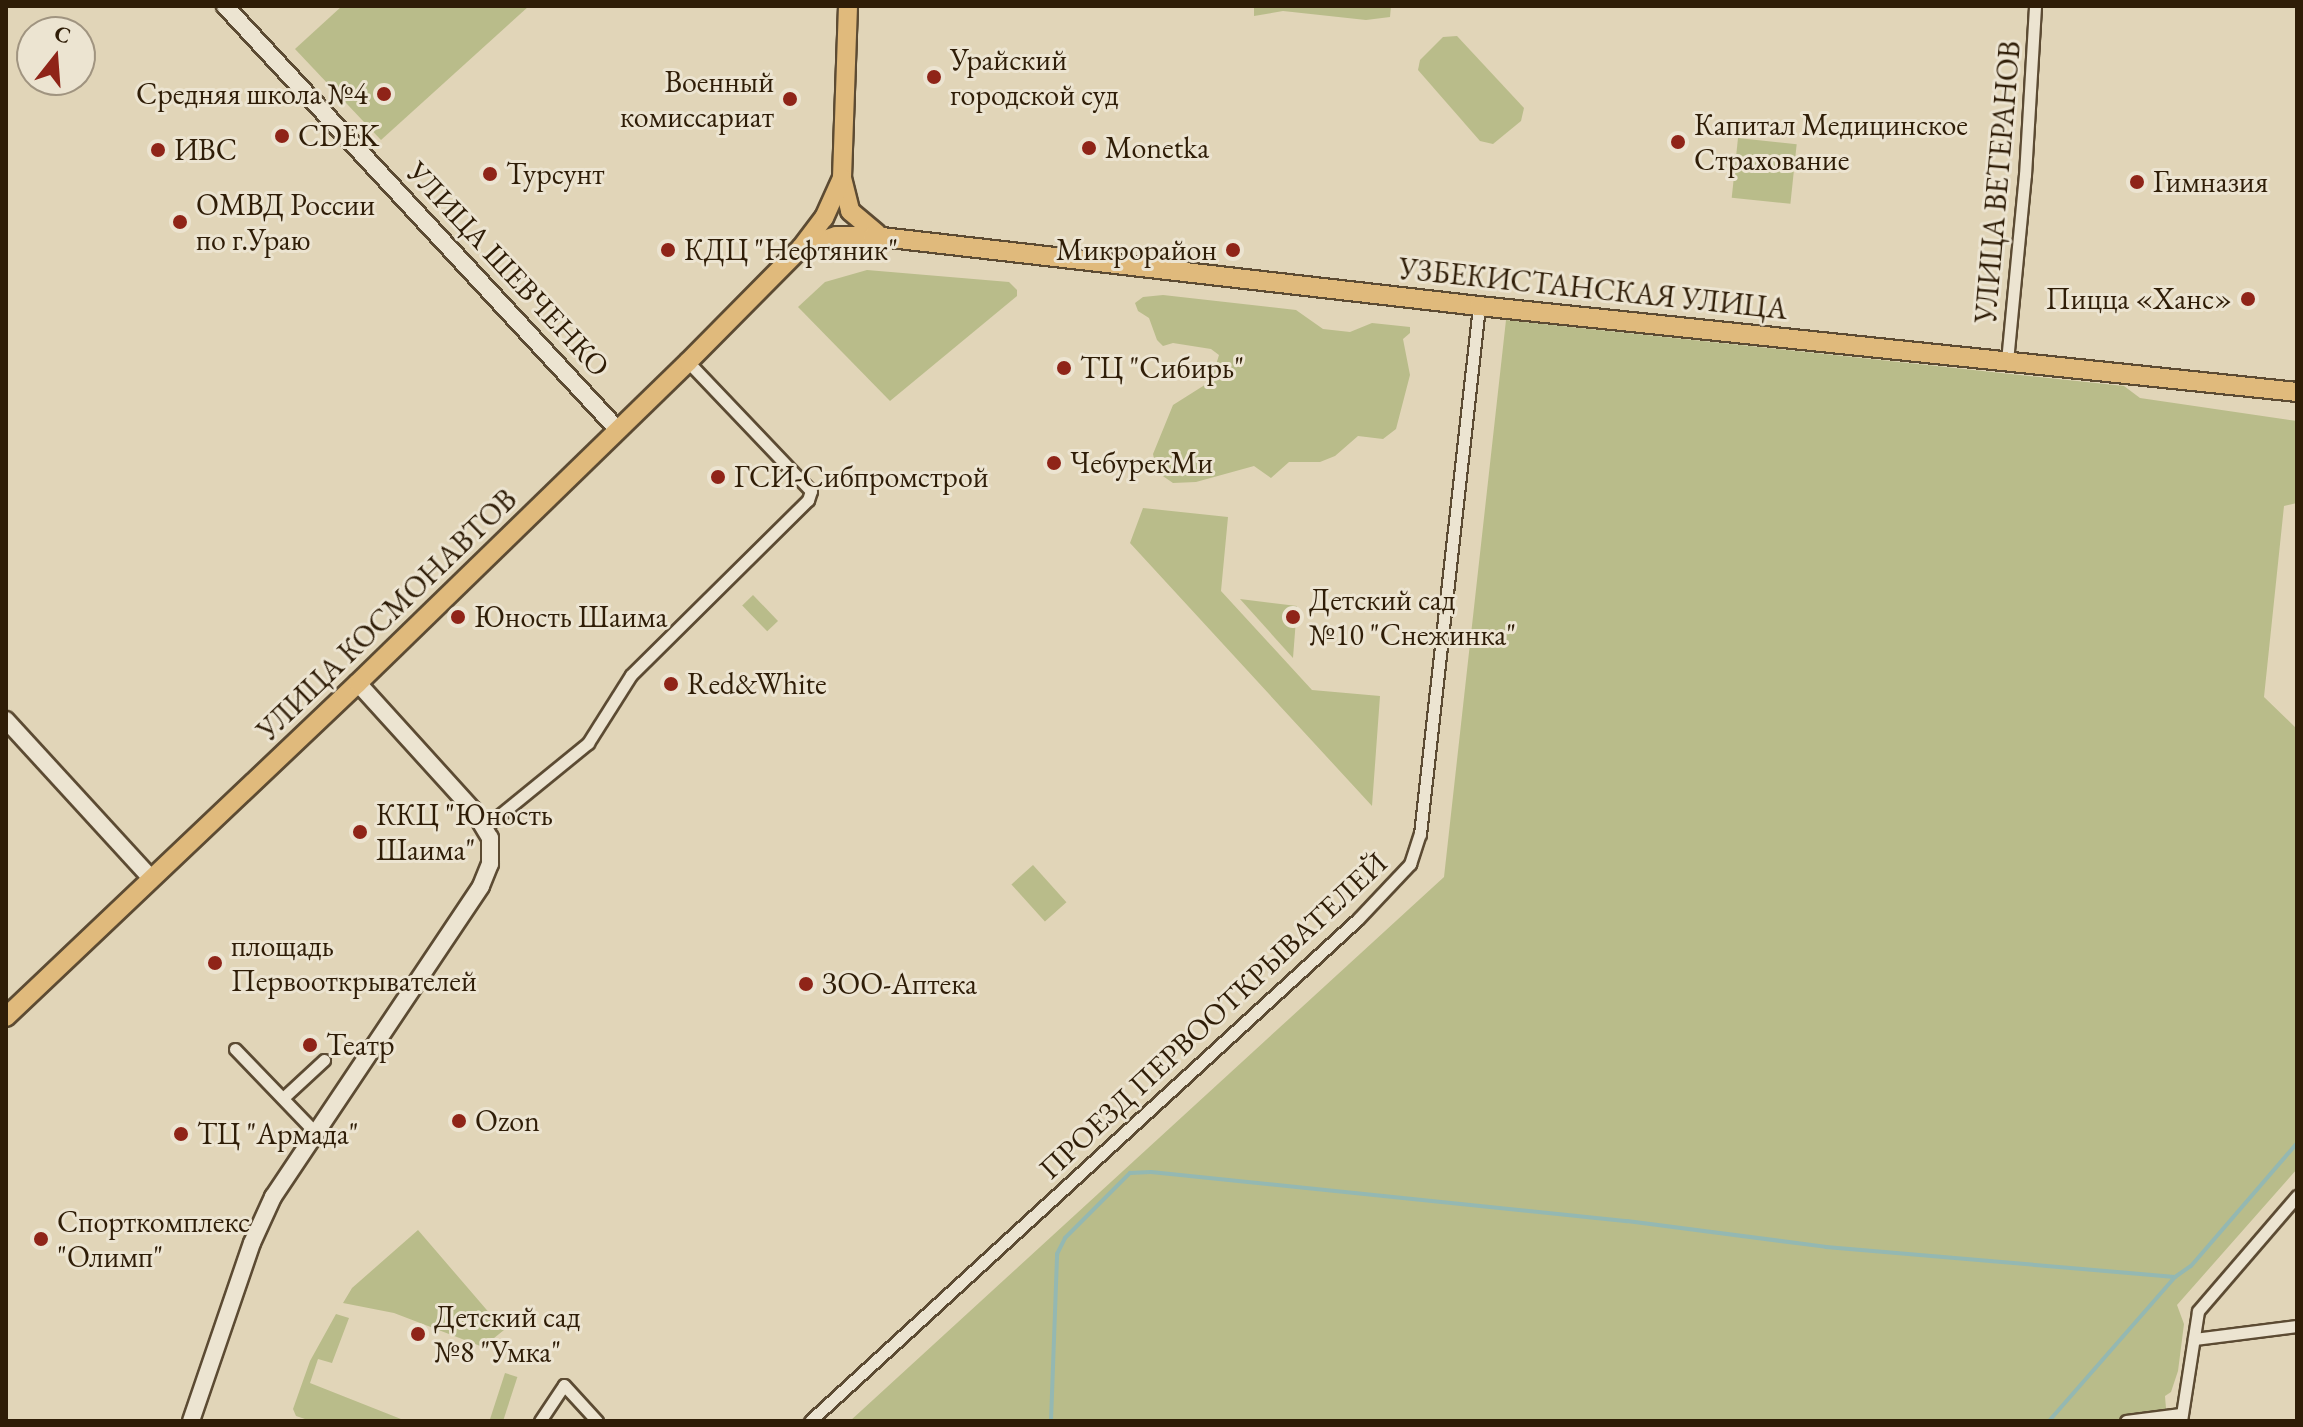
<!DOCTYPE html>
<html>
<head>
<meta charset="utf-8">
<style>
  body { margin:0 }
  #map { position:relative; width:2303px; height:1427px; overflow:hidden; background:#e1d5b8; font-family:"EB Garamond",serif }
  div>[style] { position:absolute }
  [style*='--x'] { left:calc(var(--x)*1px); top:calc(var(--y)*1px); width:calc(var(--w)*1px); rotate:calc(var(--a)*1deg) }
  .green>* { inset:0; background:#b9bc8a; transform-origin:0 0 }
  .stream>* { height:4px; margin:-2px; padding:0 2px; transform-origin:2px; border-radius:2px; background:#94b8b2 }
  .roads { filter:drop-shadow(2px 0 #5c4b33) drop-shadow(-2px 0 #5c4b33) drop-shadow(0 2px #5c4b33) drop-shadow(0 -2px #5c4b33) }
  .minor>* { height:11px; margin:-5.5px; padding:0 5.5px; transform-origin:5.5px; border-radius:5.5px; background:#ece4d1 }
  .secondary>* { height:16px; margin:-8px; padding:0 8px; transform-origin:8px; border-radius:8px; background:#ece4d1 }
  .primary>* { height:18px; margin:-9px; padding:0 9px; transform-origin:9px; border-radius:9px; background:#e0ba7c }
  .dots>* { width:22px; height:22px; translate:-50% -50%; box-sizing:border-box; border:4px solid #ece4d1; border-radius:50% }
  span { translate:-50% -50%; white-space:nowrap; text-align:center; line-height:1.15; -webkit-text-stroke:6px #ece4d1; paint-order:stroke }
  .poi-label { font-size:30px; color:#2f1d07 }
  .left { translate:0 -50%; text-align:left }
  .right { translate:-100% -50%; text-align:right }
  .street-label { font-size:30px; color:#2f1d07 }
  .frame { position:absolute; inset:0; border:8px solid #2f1d07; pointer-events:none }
  .north { position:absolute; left:16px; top:16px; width:80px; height:80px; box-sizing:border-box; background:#ece4d1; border:2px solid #a09480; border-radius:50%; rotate:17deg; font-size:22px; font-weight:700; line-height:32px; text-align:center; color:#2f1d07 }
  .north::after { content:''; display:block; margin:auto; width:28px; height:36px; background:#8f2418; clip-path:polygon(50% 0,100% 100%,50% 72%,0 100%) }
</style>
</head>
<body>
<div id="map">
  <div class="green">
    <div style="clip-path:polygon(342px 6px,529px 6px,381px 140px,295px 49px)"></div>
    <div style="clip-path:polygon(1254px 6px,1391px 6px,1390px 17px,1366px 20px,1283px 11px,1254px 16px)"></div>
    <div style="clip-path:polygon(1457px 36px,1524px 108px,1521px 121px,1493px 144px,1480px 141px,1418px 70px,1420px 60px,1443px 37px)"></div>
    <div style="left:1738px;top:138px;width:59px;height:60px;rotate:6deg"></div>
    <div style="clip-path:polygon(867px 270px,1009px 282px,1017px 290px,1017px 296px,890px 401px,798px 307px,825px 282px)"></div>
    <div style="clip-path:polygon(1163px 295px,1296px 310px,1323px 329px,1350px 332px,1372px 323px,1410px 327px,1410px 333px,1403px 339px,1410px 375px,1396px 429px,1383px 439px,1358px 436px,1335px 456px,1320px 462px,1289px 462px,1271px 478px,1254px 466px,1196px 482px,1173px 483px,1157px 472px,1153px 454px,1173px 405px,1211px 381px,1219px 355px,1211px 349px,1173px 343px,1163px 346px,1157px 340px,1149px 318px,1138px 311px,1135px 303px,1143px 297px)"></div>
    <div style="clip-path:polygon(1506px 320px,2124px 386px,2140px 398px,2297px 421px,2297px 503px,2284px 506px,2264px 697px,2297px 729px,2297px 1169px,2177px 1305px,2184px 1324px,2178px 1371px,2171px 1392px,2165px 1396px,2167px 1421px,850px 1421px,1444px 877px)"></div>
    <div style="clip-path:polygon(1143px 508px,1228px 517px,1221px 591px,1312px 690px,1380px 696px,1372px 806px,1130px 543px)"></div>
    <div style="left:753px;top:595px;width:36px;height:15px;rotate:46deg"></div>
    <div style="clip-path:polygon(1240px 599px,1297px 606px,1293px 658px)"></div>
    <div style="left:1033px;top:865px;width:50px;height:29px;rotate:48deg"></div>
    <div style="clip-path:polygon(418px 1230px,504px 1330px,483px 1347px,394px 1313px,343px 1303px,352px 1288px)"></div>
    <div style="clip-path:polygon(336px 1314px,349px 1318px,332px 1363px,318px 1359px,310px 1383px,406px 1421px,311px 1421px,296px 1416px,293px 1409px,310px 1361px)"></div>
    <div style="left:505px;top:1373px;width:13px;height:51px;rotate:18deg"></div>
  </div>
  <div class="stream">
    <div style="--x:1051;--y:1421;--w:167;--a:-87.9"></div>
    <div style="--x:1057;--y:1254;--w:18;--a:-63"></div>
    <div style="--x:1065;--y:1238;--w:92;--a:-45"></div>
    <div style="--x:1130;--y:1173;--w:21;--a:-3"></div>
    <div style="--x:1151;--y:1172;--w:479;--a:5.9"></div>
    <div style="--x:1627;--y:1221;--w:201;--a:7.4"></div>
    <div style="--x:1826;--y:1247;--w:350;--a:4.9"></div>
    <div style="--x:2049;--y:1421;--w:191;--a:-48.8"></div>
    <div style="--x:2175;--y:1277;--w:19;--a:-35"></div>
    <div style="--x:2191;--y:1266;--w:162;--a:-49.2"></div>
  </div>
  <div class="roads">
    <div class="minor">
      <div style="--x:2007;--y:361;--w:187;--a:-84.5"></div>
      <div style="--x:2025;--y:175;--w:169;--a:-86.6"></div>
      <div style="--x:485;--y:827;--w:133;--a:-39.2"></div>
      <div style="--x:588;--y:743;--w:80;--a:-57.7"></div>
      <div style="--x:631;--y:675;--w:249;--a:-44.7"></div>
      <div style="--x:808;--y:500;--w:9;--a:-72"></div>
      <div style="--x:811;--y:491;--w:178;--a:-133.6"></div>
      <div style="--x:235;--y:1049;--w:115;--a:46.1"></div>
      <div style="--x:283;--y:1098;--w:56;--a:-42.8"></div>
      <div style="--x:2194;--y:1339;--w:104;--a:-7.2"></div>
      <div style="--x:540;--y:1421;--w:43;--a:-56.3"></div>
      <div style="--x:564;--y:1385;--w:49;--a:47.5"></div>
      <div style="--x:810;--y:1421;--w:743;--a:-42.49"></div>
      <div style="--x:1358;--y:919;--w:76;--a:-46.6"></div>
      <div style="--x:1410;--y:864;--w:32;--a:-72"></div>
      <div style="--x:1420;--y:834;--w:531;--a:-83.62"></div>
      <div style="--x:2126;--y:1421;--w:55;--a:-7.3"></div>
      <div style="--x:2181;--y:1421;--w:111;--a:-81.2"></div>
      <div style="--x:2198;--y:1311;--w:152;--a:-49.3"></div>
    </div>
    <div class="secondary">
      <div style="--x:225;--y:6;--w:578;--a:47.17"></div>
      <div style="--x:6;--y:720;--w:214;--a:47.5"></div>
      <div style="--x:191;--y:1421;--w:188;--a:-71.1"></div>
      <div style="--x:252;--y:1243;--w:51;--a:-65.5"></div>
      <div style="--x:273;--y:1197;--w:374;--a:-56.2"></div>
      <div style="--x:481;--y:886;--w:24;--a:-68"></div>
      <div style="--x:490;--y:864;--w:26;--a:-90"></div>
      <div style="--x:490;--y:838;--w:33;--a:-121"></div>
      <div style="--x:473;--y:810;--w:171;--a:-132.2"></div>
    </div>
    <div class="primary">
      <div style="--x:848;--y:6;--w:172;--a:92"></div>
      <div style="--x:842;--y:178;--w:34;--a:76"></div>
      <div style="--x:850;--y:211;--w:35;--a:40"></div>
      <div style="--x:801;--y:248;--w:37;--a:-19"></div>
      <div style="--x:836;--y:236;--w:37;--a:0"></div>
      <div style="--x:873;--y:236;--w:610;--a:6.59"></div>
      <div style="--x:1479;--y:306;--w:823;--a:6"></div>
      <div style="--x:6;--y:1017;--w:485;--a:-43.5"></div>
      <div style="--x:358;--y:683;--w:460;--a:-44.2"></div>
      <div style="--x:688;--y:362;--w:161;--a:-45.3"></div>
      <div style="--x:801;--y:248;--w:38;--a:-53"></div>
      <div style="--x:824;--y:218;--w:44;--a:-65.8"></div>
    </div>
  </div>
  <div class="dots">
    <div style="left:934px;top:77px;background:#8f2418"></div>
    <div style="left:384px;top:94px;background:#8f2418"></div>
    <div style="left:790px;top:99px;background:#8f2418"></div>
    <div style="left:282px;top:136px;background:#8f2418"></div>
    <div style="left:1678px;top:142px;background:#8f2418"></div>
    <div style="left:1089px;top:148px;background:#8f2418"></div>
    <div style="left:158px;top:150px;background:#8f2418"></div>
    <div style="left:490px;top:174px;background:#8f2418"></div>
    <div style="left:2137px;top:182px;background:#8f2418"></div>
    <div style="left:180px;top:222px;background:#8f2418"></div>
    <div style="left:668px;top:250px;background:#8f2418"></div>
    <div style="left:1233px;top:250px;background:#8f2418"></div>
    <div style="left:2248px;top:299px;background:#8f2418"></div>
    <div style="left:1064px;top:368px;background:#8f2418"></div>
    <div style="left:1054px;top:463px;background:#8f2418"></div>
    <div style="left:718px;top:477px;background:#8f2418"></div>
    <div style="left:458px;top:617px;background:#8f2418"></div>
    <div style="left:1293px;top:617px;background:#8f2418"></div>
    <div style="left:671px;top:684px;background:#8f2418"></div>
    <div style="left:360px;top:832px;background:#8f2418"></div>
    <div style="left:215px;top:963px;background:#8f2418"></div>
    <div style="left:806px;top:984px;background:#8f2418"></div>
    <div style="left:310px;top:1045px;background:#8f2418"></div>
    <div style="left:459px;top:1121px;background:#8f2418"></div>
    <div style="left:181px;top:1134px;background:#8f2418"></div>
    <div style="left:41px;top:1239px;background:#8f2418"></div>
    <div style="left:418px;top:1334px;background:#8f2418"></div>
  </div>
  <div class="poi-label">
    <span class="left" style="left:950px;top:77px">Урайский<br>городской суд</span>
    <span class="right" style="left:774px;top:99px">Военный<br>комиссариат</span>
    <span class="right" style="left:368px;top:94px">Средняя школа №4</span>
    <span class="left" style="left:1694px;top:142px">Капитал Медицинское<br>Страхование</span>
    <span class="left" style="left:298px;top:136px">CDEK</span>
    <span class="left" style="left:1105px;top:148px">Monetka</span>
    <span class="left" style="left:174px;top:150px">ИВС</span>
    <span class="left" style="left:506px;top:174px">Турсунт</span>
    <span class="left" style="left:2153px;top:182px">Гимназия</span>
    <span class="left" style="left:196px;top:222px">ОМВД России<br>по г.Ураю</span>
    <span class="left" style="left:684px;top:250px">КДЦ "Нефтяник"</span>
    <span class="right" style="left:1217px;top:250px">Микрорайон</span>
    <span class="right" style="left:2232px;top:299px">Пицца «Ханс»</span>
    <span class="left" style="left:1080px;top:368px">ТЦ "Сибирь"</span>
    <span class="left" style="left:1070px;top:463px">ЧебурекМи</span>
    <span class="left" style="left:734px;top:477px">ГСИ-Сибпромстрой</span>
    <span class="left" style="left:1309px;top:617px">Детский сад<br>№10 "Снежинка"</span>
    <span class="left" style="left:474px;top:617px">Юность Шаима</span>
    <span class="left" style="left:687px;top:684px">Red&amp;White</span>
    <span class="left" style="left:376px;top:832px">ККЦ "Юность<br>Шаима"</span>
    <span class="left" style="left:231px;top:963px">площадь<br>Первооткрывателей</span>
    <span class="left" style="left:822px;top:984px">ЗОО-Аптека</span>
    <span class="left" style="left:326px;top:1045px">Театр</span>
    <span class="left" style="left:475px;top:1121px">Ozon</span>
    <span class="left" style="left:197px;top:1134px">ТЦ "Армада"</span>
    <span class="left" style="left:57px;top:1239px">Спорткомплекс<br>"Олимп"</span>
    <span class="left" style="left:434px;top:1334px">Детский сад<br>№8 "Умка"</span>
  </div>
  <div class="street-label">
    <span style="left:1998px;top:182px;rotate:-85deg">УЛИЦА ВЕТЕРАНОВ</span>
    <span style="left:508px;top:269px;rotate:47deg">УЛИЦА ШЕВЧЕНКО</span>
    <span style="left:1593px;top:289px;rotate:6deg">УЗБЕКИСТАНСКАЯ УЛИЦА</span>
    <span style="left:387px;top:615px;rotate:-44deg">УЛИЦА КОСМОНАВТОВ</span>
    <span style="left:1213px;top:1016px;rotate:-43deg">ПРОЕЗД ПЕРВООТКРЫВАТЕЛЕЙ</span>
  </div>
  <div class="frame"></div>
  <div class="north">С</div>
</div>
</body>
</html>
